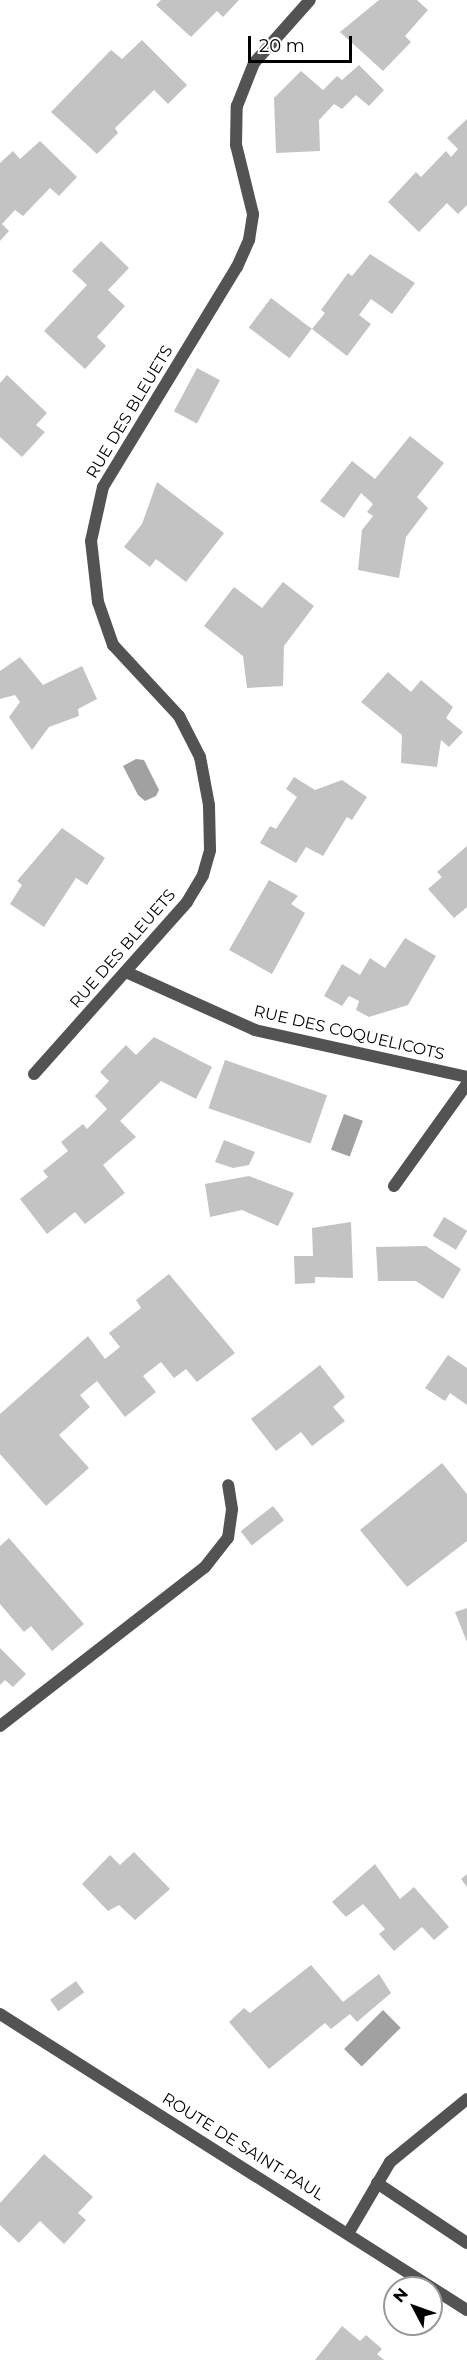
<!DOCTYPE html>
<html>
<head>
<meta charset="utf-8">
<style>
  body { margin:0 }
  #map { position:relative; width:467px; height:2360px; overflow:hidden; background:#fff; font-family:Montserrat,sans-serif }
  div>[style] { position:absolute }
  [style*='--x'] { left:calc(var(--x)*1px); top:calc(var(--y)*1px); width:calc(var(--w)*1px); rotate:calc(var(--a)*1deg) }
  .water>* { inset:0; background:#a1a1a1; transform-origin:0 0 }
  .building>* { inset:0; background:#c3c3c3; transform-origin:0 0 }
  .minor>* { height:12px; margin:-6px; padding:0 6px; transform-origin:6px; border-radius:6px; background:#535353 }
  .tertiary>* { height:12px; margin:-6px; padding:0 6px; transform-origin:6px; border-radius:6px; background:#535353 }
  span { translate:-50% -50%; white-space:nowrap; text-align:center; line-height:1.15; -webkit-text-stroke:5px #fff; paint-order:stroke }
  .street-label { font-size:16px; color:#000 }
  .north { position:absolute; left:383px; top:2276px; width:60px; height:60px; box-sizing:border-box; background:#fff; border:2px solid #999; border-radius:50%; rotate:311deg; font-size:16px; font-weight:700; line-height:24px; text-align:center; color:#000 }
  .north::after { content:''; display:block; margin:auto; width:21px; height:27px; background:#000; clip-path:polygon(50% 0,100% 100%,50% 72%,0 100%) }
  .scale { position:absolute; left:248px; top:36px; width:104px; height:27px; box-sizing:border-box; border:3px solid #000; border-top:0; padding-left:8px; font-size:18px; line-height:21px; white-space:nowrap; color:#000; -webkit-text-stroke:4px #fff; paint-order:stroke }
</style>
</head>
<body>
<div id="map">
  <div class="water">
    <div style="clip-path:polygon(136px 759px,144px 760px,159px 790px,156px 796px,145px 801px,138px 795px,123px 766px)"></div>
    <div style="left:344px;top:1114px;width:20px;height:38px;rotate:20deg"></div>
    <div style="left:383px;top:2010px;width:25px;height:55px;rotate:45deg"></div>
  </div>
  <div class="building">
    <div style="clip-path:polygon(161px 0,239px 0,223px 17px,217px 11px,191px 37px,156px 5px)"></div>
    <div style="clip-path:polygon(379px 0,417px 0,428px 10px,405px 36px,411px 42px,383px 71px,340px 32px)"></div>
    <div style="clip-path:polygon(142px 40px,187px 85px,168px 104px,154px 90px,115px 128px,118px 133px,97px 154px,51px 112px,111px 50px,122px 59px)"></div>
    <div style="clip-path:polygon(359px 65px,384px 90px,369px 106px,356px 95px,342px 109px,334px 104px,319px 120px,320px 151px,276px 153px,274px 98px,301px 71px,323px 90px,337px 76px,342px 80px)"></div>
    <div style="clip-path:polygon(467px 119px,467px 205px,458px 214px,447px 203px,419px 232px,388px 202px,416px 172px,421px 177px,446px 151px,451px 157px,458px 149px,447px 138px)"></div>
    <div style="clip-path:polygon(40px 141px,77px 177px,59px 196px,50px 188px,23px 216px,15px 210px,2px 224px,9px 231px,0 241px,0 163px,13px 151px,20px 159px)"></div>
    <div style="clip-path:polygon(101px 241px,129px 268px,108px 290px,125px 306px,97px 337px,106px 346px,85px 369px,44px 331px,87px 285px,72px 271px)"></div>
    <div style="clip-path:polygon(370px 254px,415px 283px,392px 314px,371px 299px,359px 315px,371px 324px,347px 356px,312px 329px,325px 313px,321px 310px,348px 273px,352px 276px)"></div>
    <div style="left:271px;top:298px;width:51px;height:37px;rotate:37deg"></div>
    <div style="left:197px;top:368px;width:26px;height:49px;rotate:28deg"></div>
    <div style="clip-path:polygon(7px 375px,47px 413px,36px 425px,45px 432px,22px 457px,0 437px,0 383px)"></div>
    <div style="clip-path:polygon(410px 436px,444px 463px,417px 497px,428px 508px,406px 537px,399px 578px,358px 570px,362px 530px,373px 516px,367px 512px,373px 504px,361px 493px,344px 518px,320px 501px,352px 461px,375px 479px)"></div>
    <div style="clip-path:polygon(157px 482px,224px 533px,186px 582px,156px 559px,150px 567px,124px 547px,142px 524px)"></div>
    <div style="clip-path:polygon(283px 582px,314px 606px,284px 646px,283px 686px,247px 688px,243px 656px,204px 626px,234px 587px,262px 608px)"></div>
    <div style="clip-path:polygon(20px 657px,43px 685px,82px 666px,97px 699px,78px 709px,79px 716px,49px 727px,32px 750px,9px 717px,20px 702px,15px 695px,0 699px,0 671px)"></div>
    <div style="clip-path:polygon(388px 672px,411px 692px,421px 680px,453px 707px,446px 718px,463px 732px,449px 747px,441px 740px,437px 767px,401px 763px,402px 735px,361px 702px)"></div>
    <div style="clip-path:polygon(294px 777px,315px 790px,342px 780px,367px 797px,352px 820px,347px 817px,323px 856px,306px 847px,296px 863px,260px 843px,270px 826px,276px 829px,297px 797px,286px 789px)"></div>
    <div style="clip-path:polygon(62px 828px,105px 858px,87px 885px,76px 878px,44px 927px,10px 904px,22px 885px,17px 881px)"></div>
    <div style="clip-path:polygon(467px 846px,467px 907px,454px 918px,428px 889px,442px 877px,437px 872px)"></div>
    <div style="clip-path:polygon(269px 880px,298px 896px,291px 904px,305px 913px,272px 974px,229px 950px)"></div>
    <div style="clip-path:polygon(405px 938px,436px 956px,408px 1005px,369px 1017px,356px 1010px,359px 1001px,349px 996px,342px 1006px,324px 996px,342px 964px,360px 975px,370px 958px,385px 968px)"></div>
    <div style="clip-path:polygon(154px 1037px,212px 1067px,196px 1099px,161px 1081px,120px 1121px,136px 1137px,103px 1165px,125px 1193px,85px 1224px,75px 1212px,47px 1234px,20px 1199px,48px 1177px,43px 1171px,68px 1151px,61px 1142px,83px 1124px,87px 1129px,107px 1109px,95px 1096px,109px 1081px,100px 1072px,126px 1045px,136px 1055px)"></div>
    <div style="left:225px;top:1060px;width:108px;height:51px;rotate:19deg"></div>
    <div style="clip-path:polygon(224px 1140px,255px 1152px,249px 1165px,233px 1168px,215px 1162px)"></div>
    <div style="clip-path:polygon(249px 1176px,294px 1193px,278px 1226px,242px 1210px,210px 1217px,205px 1184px)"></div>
    <div style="left:444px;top:1217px;width:27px;height:22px;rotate:31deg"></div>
    <div style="clip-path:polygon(351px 1222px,353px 1278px,315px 1277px,315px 1283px,295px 1284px,294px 1256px,313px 1256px,312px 1228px)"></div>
    <div style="clip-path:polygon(426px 1246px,461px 1269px,443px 1299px,416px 1281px,378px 1281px,376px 1247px)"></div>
    <div style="clip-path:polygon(169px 1274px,235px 1353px,197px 1382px,186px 1369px,174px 1378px,161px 1362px,143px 1376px,156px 1392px,125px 1417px,97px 1381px,80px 1395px,90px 1407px,59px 1435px,89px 1468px,46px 1506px,0 1454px,0 1414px,88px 1336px,105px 1359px,120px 1347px,109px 1333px,141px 1308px,136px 1300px)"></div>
    <div style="clip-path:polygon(448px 1355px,467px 1368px,467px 1405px,450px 1393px,445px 1401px,425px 1388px)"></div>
    <div style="clip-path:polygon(320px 1365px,345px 1397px,333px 1407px,345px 1421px,312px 1446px,301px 1432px,276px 1451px,251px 1419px)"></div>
    <div style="clip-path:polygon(442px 1463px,467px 1494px,467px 1541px,407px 1587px,360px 1530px)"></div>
    <div style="left:273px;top:1506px;width:18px;height:41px;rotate:52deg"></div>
    <div style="clip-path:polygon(9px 1538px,84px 1624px,52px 1651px,31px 1626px,24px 1632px,0 1604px,0 1546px)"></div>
    <div style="clip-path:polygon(467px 1608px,467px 1642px,455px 1612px)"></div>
    <div style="clip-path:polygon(0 1648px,26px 1674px,13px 1687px,5px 1680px,0 1685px)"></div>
    <div style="clip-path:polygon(134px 1852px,170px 1889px,135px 1920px,119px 1905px,108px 1911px,82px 1884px,110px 1855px,120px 1865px)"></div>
    <div style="clip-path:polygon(375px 1864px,400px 1899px,414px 1887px,449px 1927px,434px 1940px,422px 1927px,394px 1951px,379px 1934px,385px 1929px,363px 1904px,346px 1917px,332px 1902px)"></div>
    <div style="clip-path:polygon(467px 1874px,467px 1887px,461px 1879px)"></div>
    <div style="clip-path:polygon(311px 1965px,343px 2002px,379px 1974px,391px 1993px,357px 2022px,350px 2014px,331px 2029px,325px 2023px,269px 2069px,229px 2022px,244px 2008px,250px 2013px)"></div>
    <div style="left:76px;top:1981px;width:14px;height:32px;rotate:54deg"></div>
    <div style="clip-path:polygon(44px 2154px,93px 2197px,78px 2213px,86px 2220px,64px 2244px,40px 2221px,19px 2243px,0 2225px,0 2203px)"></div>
    <div style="clip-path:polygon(342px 2326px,360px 2341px,366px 2335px,382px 2349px,377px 2354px,384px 2360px,315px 2360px)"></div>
  </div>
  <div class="minor">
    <div style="--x:126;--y:972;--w:141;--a:24.2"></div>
    <div style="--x:255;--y:1030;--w:217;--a:12.5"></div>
    <div style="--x:34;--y:1074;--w:230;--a:-48.3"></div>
    <div style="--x:187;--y:902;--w:31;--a:-59"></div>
    <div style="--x:203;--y:875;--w:26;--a:-74"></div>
    <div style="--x:210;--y:850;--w:45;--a:-91.3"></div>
    <div style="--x:209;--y:805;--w:49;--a:-100.6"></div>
    <div style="--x:200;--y:757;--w:46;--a:-117.1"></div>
    <div style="--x:179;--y:716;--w:97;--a:-132.9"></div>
    <div style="--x:113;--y:645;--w:46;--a:-109.2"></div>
    <div style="--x:98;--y:602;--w:61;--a:-96.5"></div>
    <div style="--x:91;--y:541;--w:55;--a:-77.5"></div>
    <div style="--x:103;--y:487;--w:258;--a:-58.7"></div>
    <div style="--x:237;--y:267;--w:30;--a:-66"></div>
    <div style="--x:249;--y:240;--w:26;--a:-81"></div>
    <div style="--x:253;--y:214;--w:71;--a:-103.8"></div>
    <div style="--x:236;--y:145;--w:39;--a:-89"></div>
    <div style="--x:237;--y:106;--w:46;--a:-68.4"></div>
    <div style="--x:254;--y:63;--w:84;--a:-48.4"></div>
    <div style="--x:394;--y:1186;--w:125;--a:-54.4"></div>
    <div style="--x:0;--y:1726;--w:259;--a:-37.8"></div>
    <div style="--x:205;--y:1567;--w:37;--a:-52"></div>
    <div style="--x:228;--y:1538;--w:29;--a:-82"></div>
    <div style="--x:232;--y:1509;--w:24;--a:-99"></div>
    <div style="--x:377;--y:2183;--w:108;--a:33.7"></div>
    <div style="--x:349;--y:2232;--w:81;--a:-59.6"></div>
    <div style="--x:390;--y:2162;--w:99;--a:-39.3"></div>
  </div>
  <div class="tertiary">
    <div style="--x:0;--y:2014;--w:553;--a:32.37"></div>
  </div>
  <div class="street-label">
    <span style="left:130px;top:412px;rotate:-59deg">RUE DES BLEUETS</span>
    <span style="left:123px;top:949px;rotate:-49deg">RUE DES BLEUETS</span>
    <span style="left:349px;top:1033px;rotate:13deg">RUE DES COQUELICOTS</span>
    <span style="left:243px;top:2147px;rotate:32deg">ROUTE DE SAINT-PAUL</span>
  </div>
  <div class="north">N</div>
  <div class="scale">20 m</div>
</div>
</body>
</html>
